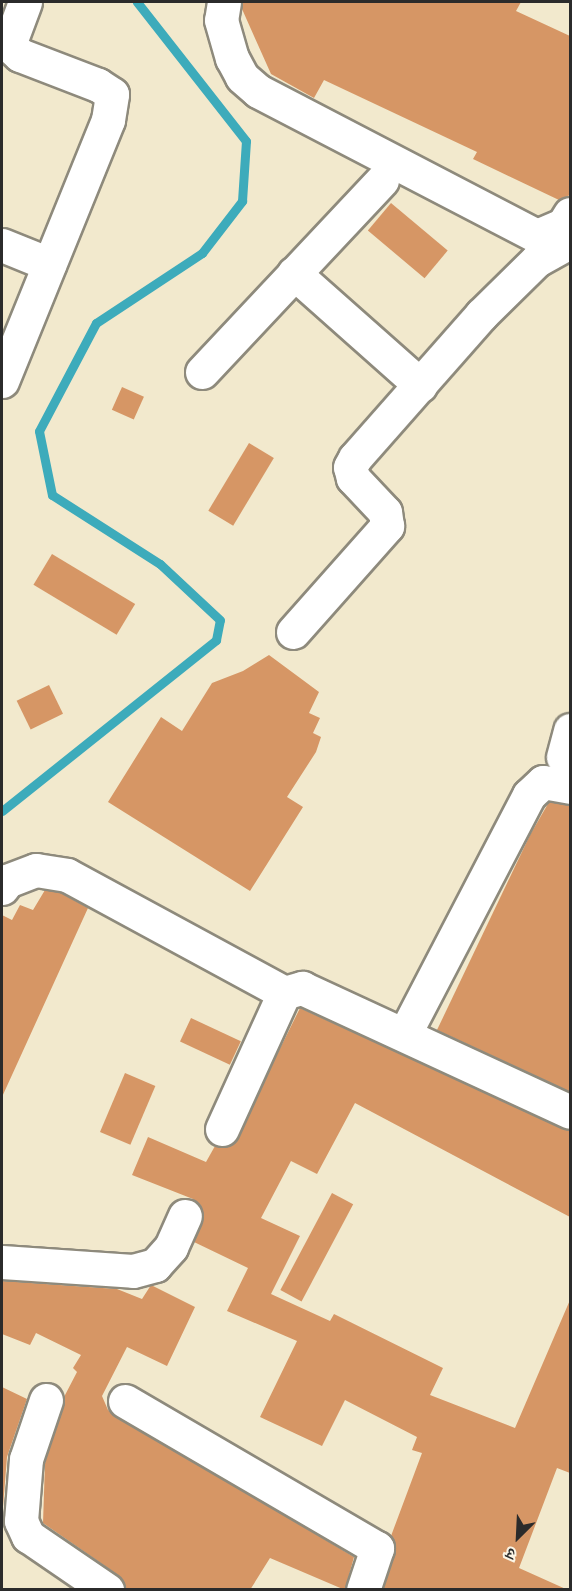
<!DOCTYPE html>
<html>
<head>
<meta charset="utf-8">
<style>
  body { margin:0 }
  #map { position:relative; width:572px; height:1591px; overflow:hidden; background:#f2e9cd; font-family:"Libre Bodoni","Noto Serif Devanagari",serif }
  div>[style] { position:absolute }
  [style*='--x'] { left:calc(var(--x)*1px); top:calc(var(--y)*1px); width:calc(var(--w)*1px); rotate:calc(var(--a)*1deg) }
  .stream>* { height:9px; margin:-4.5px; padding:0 4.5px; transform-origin:4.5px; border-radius:4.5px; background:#3dabbb }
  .building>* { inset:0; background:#d69665; transform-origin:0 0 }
  .roads { filter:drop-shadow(2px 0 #8e8a7c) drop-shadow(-2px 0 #8e8a7c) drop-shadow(0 2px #8e8a7c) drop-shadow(0 -2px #8e8a7c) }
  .minor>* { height:33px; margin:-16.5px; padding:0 16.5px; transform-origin:16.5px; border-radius:16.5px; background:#fff }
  span { translate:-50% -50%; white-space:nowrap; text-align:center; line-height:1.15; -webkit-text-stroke:4.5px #fcf5e5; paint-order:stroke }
  .frame { position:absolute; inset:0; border:3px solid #2b2b2b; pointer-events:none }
  .north { position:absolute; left:488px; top:1507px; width:60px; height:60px; -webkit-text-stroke:4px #fcf5e5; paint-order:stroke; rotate:204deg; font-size:16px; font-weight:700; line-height:24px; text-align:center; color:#2b2b2b }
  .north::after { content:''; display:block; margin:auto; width:21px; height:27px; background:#2b2b2b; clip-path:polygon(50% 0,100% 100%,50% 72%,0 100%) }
</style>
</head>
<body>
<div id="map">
  <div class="stream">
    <div style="--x:2;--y:811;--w:274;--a:-38.6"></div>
    <div style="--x:216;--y:640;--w:20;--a:-79"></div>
    <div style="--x:220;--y:620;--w:82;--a:-137"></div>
    <div style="--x:160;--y:564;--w:128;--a:-147.4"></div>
    <div style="--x:52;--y:495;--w:65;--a:-101.5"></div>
    <div style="--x:39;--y:431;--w:122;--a:-62.2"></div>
    <div style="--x:96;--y:323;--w:127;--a:-33.4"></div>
    <div style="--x:202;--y:253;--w:66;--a:-52.4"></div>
    <div style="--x:242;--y:201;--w:60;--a:-86.2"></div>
    <div style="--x:246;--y:141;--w:177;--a:-128.1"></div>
  </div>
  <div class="building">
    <div style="clip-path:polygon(242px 2px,521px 2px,516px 11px,570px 36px,570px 195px,559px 200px,473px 159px,477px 152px,324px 80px,314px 98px,271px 74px,242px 9px)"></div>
    <div style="left:391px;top:203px;width:74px;height:36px;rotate:40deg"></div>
    <div style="left:122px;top:387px;width:24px;height:25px;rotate:24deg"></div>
    <div style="left:249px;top:443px;width:29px;height:79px;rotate:31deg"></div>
    <div style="left:52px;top:554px;width:97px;height:36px;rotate:31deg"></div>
    <div style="clip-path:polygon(269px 655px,319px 692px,309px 713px,320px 718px,313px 733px,321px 737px,316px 752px,287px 797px,303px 807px,250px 891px,108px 802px,161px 717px,182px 731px,212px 683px,243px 671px)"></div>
    <div style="left:49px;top:685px;width:32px;height:36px;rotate:64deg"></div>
    <div style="clip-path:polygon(549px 802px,570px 805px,570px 1092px,437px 1030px,530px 835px)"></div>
    <div style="clip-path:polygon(45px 890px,61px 893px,88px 908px,2px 1097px,2px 915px,12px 920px,20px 905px,33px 910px)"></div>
    <div style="clip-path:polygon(300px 1008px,570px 1131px,570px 1217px,355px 1103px,317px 1174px,291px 1161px,261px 1218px,300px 1236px,271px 1294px,330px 1321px,334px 1314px,443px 1368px,430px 1395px,515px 1428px,570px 1300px,570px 1473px,557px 1468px,519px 1568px,568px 1590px,383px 1590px,395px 1553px,391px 1536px,422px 1453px,412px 1450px,417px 1437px,345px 1400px,322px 1446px,260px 1417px,297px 1341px,227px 1311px,248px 1268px,194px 1242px,204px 1215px,193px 1199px,132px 1175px,148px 1137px,206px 1162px,215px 1146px,233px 1144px)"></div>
    <div style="left:191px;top:1018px;width:55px;height:26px;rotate:25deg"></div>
    <div style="left:125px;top:1073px;width:33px;height:64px;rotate:23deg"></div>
    <div style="left:332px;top:1193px;width:24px;height:110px;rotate:28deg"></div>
    <div style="clip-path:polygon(2px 1281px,117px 1289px,142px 1299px,151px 1285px,195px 1307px,167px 1366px,127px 1347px,102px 1396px,108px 1410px,354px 1557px,345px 1590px,270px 1558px,250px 1590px,125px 1590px,118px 1575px,43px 1523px,45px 1463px,64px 1397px,77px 1372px,73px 1368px,81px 1355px,36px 1333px,30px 1345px,2px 1334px)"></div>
    <div style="clip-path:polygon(2px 1387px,27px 1399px,7px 1457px,2px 1519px)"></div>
  </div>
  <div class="roads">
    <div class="minor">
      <div style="--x:224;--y:2;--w:18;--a:99"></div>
      <div style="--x:221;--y:20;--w:40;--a:74"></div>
      <div style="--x:232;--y:58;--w:21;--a:62"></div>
      <div style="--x:242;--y:77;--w:21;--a:41"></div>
      <div style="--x:258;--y:91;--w:314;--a:27.5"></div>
      <div style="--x:537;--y:236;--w:28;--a:-23"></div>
      <div style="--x:563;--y:225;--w:13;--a:-58"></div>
      <div style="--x:2;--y:245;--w:51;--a:22"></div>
      <div style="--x:294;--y:273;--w:169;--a:41.6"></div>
      <div style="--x:202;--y:372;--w:263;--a:-46.8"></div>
      <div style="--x:2;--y:381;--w:282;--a:-67.9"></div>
      <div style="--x:108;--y:120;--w:26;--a:-81"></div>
      <div style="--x:112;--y:94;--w:17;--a:-147"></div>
      <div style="--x:98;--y:85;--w:84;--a:-159"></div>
      <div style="--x:20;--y:55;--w:15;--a:-138"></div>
      <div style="--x:9;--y:45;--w:46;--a:-69.6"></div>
      <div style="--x:293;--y:632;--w:142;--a:-48.4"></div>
      <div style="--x:387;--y:526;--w:14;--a:-98"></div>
      <div style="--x:385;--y:512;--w:47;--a:-133.3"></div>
      <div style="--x:353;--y:478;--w:11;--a:-105"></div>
      <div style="--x:350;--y:467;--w:10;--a:-61"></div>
      <div style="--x:355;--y:458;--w:191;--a:-48.6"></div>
      <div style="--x:481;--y:315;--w:78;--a:-44.5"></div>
      <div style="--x:537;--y:260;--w:38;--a:-29"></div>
      <div style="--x:563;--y:757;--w:28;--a:-75"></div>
      <div style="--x:2;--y:888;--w:9;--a:-54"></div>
      <div style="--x:7;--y:881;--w:31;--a:-21"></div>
      <div style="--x:36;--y:870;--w:31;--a:9"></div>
      <div style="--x:67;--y:875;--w:247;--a:28.5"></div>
      <div style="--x:405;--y:1033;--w:268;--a:-62.5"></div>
      <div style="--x:529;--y:795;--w:19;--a:-43"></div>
      <div style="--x:543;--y:782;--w:27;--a:10"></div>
      <div style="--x:222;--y:1129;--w:149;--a:-65.5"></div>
      <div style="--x:284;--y:993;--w:19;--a:-16"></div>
      <div style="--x:302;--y:988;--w:295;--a:24.8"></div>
      <div style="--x:2;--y:1262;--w:131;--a:3.9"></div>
      <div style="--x:133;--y:1271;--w:23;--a:-15"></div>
      <div style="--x:155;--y:1265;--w:24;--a:-48"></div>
      <div style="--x:171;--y:1247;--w:34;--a:-66"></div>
      <div style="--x:46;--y:1400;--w:62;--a:108.7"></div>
      <div style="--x:26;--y:1459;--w:62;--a:94.6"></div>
      <div style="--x:21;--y:1521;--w:17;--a:65"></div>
      <div style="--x:28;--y:1536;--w:96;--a:34.4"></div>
      <div style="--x:125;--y:1401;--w:292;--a:30.3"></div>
      <div style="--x:377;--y:1548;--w:44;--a:108.4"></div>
    </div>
  </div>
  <div class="frame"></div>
  <div class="north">उ</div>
</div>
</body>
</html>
